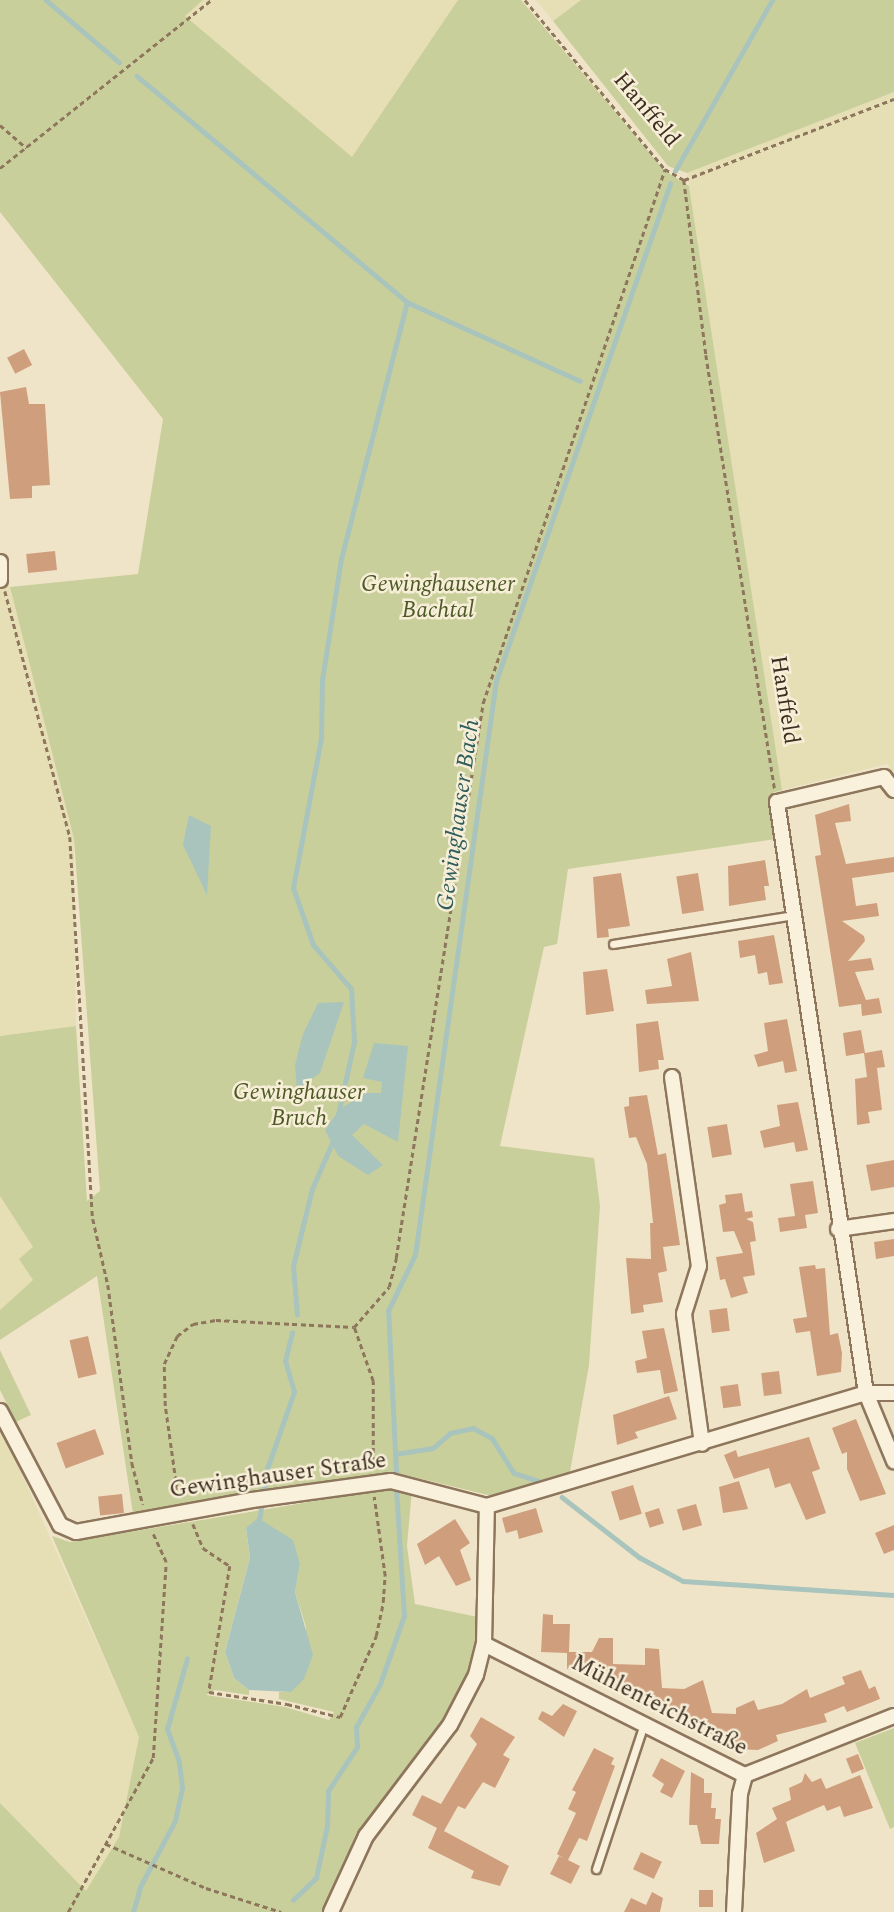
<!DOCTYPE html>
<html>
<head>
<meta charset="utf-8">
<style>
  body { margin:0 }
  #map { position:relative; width:894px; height:1912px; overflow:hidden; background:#f0e4c8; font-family:Spectral,serif }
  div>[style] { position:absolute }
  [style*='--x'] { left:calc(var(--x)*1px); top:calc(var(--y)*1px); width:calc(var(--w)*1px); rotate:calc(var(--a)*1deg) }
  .farmland>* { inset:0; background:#e6deb5 }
  .green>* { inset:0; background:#c9cf9b }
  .water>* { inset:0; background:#a9c4bc }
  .stream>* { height:4.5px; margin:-2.25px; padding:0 2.25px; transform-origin:2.25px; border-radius:2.25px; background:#a9c4bc }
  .building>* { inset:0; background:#cf9f7d; transform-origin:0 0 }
  .path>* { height:2.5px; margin-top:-1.25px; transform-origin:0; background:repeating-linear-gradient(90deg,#8d765c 0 5px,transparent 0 8.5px) }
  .roads { filter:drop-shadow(2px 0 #8d765c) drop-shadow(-2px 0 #8d765c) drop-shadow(0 2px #8d765c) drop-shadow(0 -2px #8d765c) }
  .lane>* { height:7px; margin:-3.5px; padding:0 3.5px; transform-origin:3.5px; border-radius:3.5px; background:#faf1dc }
  .street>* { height:14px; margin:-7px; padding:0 7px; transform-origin:7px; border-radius:7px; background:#faf1dc }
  span { translate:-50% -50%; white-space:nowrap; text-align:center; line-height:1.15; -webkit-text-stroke:5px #f7eed8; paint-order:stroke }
  .street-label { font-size:23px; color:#3d2e20 }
  .park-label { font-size:23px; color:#4d5a26; font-style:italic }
  .water-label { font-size:24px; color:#2f5d5a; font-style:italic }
</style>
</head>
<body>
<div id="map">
  <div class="farmland">
    <div style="clip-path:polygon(203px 0,470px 0,356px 164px,184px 16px)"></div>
    <div style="clip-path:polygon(536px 0,581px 0,553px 21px)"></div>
    <div style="clip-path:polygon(894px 92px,894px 774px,887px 764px,782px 790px,687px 173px)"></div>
    <div style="clip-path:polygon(0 575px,10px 587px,74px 839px,76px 1026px,0 1036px)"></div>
    <div style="clip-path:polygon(0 1196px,34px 1248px,33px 1280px,0 1310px)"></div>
    <div style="clip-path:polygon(0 1425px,139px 1737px,119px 1837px,86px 1892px,0 1803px)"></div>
  </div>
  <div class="green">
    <div style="clip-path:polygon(0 0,203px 0,185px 16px,352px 157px,458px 0,521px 0,664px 170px,689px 186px,782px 790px,772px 793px,776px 839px,568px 869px,557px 944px,544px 947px,500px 1146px,594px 1158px,600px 1206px,589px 1365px,570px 1472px,492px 1496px,393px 1472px,256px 1490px,133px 1514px,97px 1276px,0 1340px,0 1310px,33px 1280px,19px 1259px,33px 1247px,0 1196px,0 1036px,76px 1026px,87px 1201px,100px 1191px,74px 839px,10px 587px,138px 574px,163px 419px,0 212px)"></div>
    <div style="clip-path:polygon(581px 0,894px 0,894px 92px,687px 173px,668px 166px,553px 21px)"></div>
    <div style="clip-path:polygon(0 1350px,31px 1415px,16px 1422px,0 1390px)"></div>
    <div style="clip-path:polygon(evenodd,393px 1488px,412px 1490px,407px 1546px,415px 1604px,478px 1617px,476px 1653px,447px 1719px,356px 1834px,323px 1912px,0 1912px,0 1803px,86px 1891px,119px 1837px,139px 1737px,52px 1536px,70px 1542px,393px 1488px,246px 1529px,300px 1564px,295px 1592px,306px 1627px,291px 1692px,279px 1692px,279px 1699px,334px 1712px,329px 1720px,285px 1707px,206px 1695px,215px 1690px,249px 1695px,249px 1690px,234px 1678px,225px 1652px,250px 1558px,246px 1529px)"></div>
    <div style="clip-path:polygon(894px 1728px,894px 1827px,890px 1829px,855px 1743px)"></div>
  </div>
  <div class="water">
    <div style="clip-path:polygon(189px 815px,211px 826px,207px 895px,183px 845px)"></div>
    <div style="clip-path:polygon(344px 1002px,320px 1073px,297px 1090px,295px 1065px,303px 1034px,318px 1003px)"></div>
    <div style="clip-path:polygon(374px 1043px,408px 1046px,398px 1142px,364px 1124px,352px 1135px,383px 1165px,368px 1175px,338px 1156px,325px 1130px,339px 1110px,365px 1093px,381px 1093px,382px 1082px,363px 1078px)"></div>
    <div style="clip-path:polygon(258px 1518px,293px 1540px,300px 1564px,295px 1592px,313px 1655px,304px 1679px,291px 1692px,249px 1690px,234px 1678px,225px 1652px,250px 1558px,246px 1528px)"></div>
  </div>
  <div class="stream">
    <div style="--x:46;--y:0;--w:96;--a:40.3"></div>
    <div style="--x:137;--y:76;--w:352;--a:39.9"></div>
    <div style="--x:407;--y:302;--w:190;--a:24.5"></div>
    <div style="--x:675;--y:171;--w:197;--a:-60.4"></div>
    <div style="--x:338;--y:1115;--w:75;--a:-77.6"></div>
    <div style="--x:354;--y:1042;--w:53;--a:-93.2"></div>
    <div style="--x:351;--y:989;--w:58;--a:-130.8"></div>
    <div style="--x:313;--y:945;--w:60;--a:-109.3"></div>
    <div style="--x:293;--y:888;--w:153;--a:-79.4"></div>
    <div style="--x:321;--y:738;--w:58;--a:-89"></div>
    <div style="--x:322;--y:680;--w:122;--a:-81.1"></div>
    <div style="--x:341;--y:559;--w:265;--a:-75.6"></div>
    <div style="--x:297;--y:1315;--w:49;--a:-94.7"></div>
    <div style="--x:293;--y:1266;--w:79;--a:-76.1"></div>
    <div style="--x:312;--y:1189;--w:52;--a:-66.4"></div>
    <div style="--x:395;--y:1454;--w:38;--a:-9"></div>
    <div style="--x:433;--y:1448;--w:23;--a:-41"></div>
    <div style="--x:450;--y:1433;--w:24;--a:-12"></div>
    <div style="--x:473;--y:1428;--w:21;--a:28"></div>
    <div style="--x:492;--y:1438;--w:41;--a:57.8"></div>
    <div style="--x:514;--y:1473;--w:26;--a:18"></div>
    <div style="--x:396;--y:1472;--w:161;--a:-92.8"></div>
    <div style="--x:388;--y:1311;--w:62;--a:-64.3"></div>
    <div style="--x:415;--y:1255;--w:580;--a:-81.97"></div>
    <div style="--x:496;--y:681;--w:527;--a:-70.7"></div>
    <div style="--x:562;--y:1497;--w:98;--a:37.9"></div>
    <div style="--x:639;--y:1557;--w:50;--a:28.6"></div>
    <div style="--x:683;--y:1581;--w:211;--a:3.8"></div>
    <div style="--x:259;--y:1521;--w:53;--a:-81.3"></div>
    <div style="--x:267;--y:1469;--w:82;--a:-70.7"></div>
    <div style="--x:294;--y:1392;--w:32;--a:-106"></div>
    <div style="--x:285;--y:1361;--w:29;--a:-76"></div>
    <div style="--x:293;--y:1900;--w:32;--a:-44"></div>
    <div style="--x:316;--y:1878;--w:53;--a:-78.1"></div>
    <div style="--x:327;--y:1826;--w:35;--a:-88"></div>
    <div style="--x:328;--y:1791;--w:53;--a:-56.6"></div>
    <div style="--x:357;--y:1747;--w:20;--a:-93"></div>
    <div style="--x:356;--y:1727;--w:49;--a:-60.8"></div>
    <div style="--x:380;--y:1684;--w:72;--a:-70.6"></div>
    <div style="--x:404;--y:1616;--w:128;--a:-93.6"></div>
    <div style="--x:133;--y:1912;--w:26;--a:-74"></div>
    <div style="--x:140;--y:1887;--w:75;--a:-62.1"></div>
    <div style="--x:175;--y:1821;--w:34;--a:-78"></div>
    <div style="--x:182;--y:1788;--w:26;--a:-97"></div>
    <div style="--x:179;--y:1762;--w:35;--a:-110"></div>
    <div style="--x:167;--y:1729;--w:73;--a:-74.1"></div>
  </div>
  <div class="building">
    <div style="left:24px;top:349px;width:18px;height:19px;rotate:63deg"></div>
    <div style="clip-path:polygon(26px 387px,29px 404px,45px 404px,50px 485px,32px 486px,32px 498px,10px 499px,0 392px)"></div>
    <div style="left:55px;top:551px;width:19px;height:29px;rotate:84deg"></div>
    <div style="clip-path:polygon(849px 804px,851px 821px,835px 823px,846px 864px,894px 857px,894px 872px,852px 878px,856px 906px,877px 903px,879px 916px,842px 921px,864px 936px,865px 941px,848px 961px,871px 958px,874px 970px,855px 972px,866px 1000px,879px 998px,882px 1013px,862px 1016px,861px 1004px,839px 1007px,815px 856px,821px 855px,815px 815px)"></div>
    <div style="clip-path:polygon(765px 860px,769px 886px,764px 886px,766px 900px,729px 906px,728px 866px)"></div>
    <div style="clip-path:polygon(621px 873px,630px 926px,608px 929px,609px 937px,597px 938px,593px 877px)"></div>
    <div style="left:698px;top:873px;width:38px;height:22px;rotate:81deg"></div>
    <div style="clip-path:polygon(774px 935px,783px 983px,769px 985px,767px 972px,758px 974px,755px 955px,740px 958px,738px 941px)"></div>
    <div style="clip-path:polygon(691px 952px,699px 1001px,647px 1004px,645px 990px,672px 986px,667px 959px)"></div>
    <div style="clip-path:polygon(607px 969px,614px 1011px,586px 1015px,583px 972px)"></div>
    <div style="clip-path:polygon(787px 1019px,797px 1071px,785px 1073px,783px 1061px,758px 1067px,754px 1055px,768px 1051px,764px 1023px)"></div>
    <div style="clip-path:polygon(658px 1021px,664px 1060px,658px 1060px,659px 1069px,639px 1072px,636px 1024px)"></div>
    <div style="clip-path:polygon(861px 1030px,865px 1053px,882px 1050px,885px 1067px,877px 1068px,882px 1110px,868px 1112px,870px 1123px,857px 1125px,855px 1079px,867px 1077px,864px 1053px,846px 1056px,843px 1033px)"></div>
    <div style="clip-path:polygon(647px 1095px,658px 1155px,666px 1153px,680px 1245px,663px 1247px,667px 1271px,658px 1273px,663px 1302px,643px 1305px,644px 1312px,631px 1314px,626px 1258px,651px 1259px,650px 1223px,653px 1223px,647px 1164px,636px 1137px,629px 1138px,624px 1107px,629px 1106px,629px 1097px)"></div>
    <div style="clip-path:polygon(798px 1102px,808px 1150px,796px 1152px,794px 1142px,764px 1148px,760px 1131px,780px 1126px,777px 1105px)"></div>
    <div style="left:727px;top:1124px;width:31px;height:20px;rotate:81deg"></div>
    <div style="clip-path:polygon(894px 1160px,894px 1187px,871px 1191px,866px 1165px)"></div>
    <div style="clip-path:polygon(813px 1181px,818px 1213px,805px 1215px,807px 1228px,780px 1232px,778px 1218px,795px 1216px,790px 1184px)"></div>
    <div style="clip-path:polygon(742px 1193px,745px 1212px,752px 1211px,753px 1217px,746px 1219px,753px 1222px,756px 1241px,750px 1242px,755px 1275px,743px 1277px,748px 1293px,731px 1298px,725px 1279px,720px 1280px,716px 1257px,743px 1253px,734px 1231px,723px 1232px,719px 1205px,726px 1203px,725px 1195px)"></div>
    <div style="clip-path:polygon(894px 1239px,894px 1256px,876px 1259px,874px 1242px)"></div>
    <div style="clip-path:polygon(815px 1265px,816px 1269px,825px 1268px,830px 1335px,838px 1333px,842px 1353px,841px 1372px,817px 1376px,810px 1331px,796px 1333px,793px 1319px,807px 1317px,799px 1267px)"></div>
    <div style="left:727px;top:1308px;width:23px;height:18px;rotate:83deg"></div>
    <div style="clip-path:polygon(664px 1328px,678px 1391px,664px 1394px,660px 1370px,637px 1373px,635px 1361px,647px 1358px,642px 1331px)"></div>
    <div style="left:88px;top:1336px;width:39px;height:19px;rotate:77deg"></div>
    <div style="left:779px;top:1371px;width:23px;height:18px;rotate:83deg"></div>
    <div style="left:738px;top:1384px;width:22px;height:18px;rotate:82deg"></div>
    <div style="clip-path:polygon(669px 1396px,677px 1419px,635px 1432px,638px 1438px,617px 1445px,613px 1415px)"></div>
    <div style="clip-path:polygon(856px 1419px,886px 1494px,860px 1501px,847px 1469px,847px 1452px,842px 1454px,832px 1428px)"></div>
    <div style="left:95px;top:1429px;width:27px;height:41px;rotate:70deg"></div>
    <div style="clip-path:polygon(809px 1437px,820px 1469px,812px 1472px,826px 1513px,806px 1520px,790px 1483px,775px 1488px,769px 1468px,734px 1479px,724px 1455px,736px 1450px,738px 1457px)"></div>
    <div style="clip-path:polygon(739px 1481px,748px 1509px,723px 1513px,719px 1487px)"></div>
    <div style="left:633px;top:1485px;width:30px;height:23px;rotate:73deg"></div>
    <div style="left:122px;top:1494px;width:19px;height:24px;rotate:84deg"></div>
    <div style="left:696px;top:1504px;width:22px;height:20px;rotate:74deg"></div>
    <div style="clip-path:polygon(536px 1508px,543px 1532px,519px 1539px,517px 1530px,506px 1533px,502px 1518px)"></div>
    <div style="left:659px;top:1508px;width:16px;height:15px;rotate:72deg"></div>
    <div style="clip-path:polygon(455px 1519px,470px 1543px,460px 1550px,471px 1580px,456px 1586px,439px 1556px,425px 1565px,417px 1544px)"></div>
    <div style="clip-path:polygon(894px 1525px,894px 1550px,884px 1554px,875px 1533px)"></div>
    <div style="clip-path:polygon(543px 1614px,553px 1615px,553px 1624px,570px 1624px,569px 1652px,592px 1652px,599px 1638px,613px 1638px,613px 1664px,645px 1665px,645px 1648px,659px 1649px,662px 1688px,684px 1689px,703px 1680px,712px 1713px,736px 1714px,736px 1708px,754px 1700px,758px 1710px,782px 1704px,807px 1689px,810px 1698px,845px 1684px,842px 1677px,861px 1670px,869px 1689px,875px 1686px,880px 1699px,847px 1712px,844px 1706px,824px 1714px,827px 1722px,776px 1735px,778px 1741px,758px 1750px,735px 1749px,735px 1736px,706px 1733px,706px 1727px,693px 1727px,693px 1723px,676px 1718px,676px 1708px,649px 1706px,650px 1697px,611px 1687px,612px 1678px,567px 1669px,567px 1653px,541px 1652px)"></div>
    <div style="clip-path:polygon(563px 1704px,577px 1711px,564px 1737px,538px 1719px,542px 1711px,552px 1716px)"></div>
    <div style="clip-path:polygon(481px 1717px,515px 1737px,503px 1755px,510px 1759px,495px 1788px,483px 1782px,465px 1809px,458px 1806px,444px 1831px,509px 1866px,500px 1886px,471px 1878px,474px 1871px,428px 1848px,437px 1828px,412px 1815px,422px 1795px,441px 1804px,477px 1744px,470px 1736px)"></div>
    <div style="clip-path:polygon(594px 1748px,614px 1758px,611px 1764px,615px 1766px,587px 1841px,579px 1838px,568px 1860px,580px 1866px,571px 1884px,550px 1874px,559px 1856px,563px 1858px,557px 1854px,576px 1813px,568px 1809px,576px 1792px,572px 1790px)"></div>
    <div style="left:858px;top:1754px;width:16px;height:13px;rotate:68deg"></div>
    <div style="clip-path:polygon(661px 1758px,685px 1771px,672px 1798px,660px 1792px,664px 1784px,652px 1776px)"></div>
    <div style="clip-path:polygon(691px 1772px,704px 1779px,704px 1793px,712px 1793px,711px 1808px,716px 1808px,715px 1819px,721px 1819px,719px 1844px,701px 1844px,697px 1825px,689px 1825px)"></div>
    <div style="clip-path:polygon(805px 1773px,812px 1782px,821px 1778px,826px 1789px,860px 1775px,873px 1808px,844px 1817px,840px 1806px,827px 1811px,824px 1805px,792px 1819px,786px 1822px,795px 1851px,764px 1863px,756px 1833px,777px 1819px,772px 1808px,791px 1800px,789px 1788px,802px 1782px)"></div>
    <div style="left:641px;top:1852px;width:23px;height:19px;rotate:25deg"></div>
    <div style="left:699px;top:1890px;width:14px;height:17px"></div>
    <div style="clip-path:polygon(652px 1892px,663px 1898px,660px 1912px,624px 1912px,631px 1898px,646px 1905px)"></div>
  </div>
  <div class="path">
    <div style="--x:525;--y:0;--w:219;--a:50.4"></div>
    <div style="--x:665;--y:169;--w:22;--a:30"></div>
    <div style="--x:0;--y:125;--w:35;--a:41"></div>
    <div style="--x:0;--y:168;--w:270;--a:-38.5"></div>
    <div style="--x:684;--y:180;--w:176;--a:82.8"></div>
    <div style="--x:706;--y:355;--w:440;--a:81"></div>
    <div style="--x:684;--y:180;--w:225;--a:-21.1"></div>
    <div style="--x:5;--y:591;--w:254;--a:75.2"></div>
    <div style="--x:70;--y:837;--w:383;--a:86.6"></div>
    <div style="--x:93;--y:1219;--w:68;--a:77.2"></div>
    <div style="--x:108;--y:1285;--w:180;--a:82.3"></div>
    <div style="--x:132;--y:1463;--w:43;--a:75.3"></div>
    <div style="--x:373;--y:1470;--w:89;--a:-90"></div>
    <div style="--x:373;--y:1381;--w:57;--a:-109.4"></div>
    <div style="--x:354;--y:1327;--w:53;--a:-48.8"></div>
    <div style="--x:389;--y:1287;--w:30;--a:-76"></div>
    <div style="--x:396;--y:1258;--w:562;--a:-81.09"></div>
    <div style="--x:483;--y:703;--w:564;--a:-71.18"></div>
    <div style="--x:178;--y:1498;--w:93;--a:-98"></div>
    <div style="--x:165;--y:1406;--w:42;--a:-91.4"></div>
    <div style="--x:164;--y:1364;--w:31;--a:-65"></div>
    <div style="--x:177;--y:1336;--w:20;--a:-37"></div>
    <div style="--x:193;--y:1324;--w:23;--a:-10"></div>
    <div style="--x:216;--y:1320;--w:138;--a:2.9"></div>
    <div style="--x:193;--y:1524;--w:26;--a:67"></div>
    <div style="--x:203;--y:1548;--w:32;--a:34"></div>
    <div style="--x:230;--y:1566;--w:128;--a:99.5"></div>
    <div style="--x:209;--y:1692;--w:79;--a:8.7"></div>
    <div style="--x:287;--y:1704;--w:55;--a:13.8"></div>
    <div style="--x:340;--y:1717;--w:89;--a:-66"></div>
    <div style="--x:376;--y:1636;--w:35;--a:-78"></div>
    <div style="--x:383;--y:1602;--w:26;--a:-86"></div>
    <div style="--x:385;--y:1576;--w:80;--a:-97.9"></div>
    <div style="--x:106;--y:1844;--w:109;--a:23.7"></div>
    <div style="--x:206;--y:1888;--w:79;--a:17.7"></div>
    <div style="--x:68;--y:1912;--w:176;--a:-61.1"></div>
    <div style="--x:153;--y:1758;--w:196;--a:-86.2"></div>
    <div style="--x:166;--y:1562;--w:33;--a:-115"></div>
  </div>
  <div class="roads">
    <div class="lane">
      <div style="--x:613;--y:944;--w:183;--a:-9.1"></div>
      <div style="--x:596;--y:1869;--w:153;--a:-71.7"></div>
    </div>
    <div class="street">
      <div style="--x:0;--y:562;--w:18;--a:90"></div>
      <div style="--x:894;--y:790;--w:16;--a:-128"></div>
      <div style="--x:884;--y:777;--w:110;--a:166.8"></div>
      <div style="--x:777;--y:802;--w:598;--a:81.44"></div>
      <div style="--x:866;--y:1393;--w:74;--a:67.6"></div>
      <div style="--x:672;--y:1077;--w:191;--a:81.9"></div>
      <div style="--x:699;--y:1266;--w:50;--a:107.4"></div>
      <div style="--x:684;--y:1314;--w:131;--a:82.1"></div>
      <div style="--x:838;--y:1229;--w:57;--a:-8.1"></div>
      <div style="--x:0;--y:1411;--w:129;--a:62.2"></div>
      <div style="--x:60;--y:1525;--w:17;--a:24"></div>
      <div style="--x:76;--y:1532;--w:179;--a:-10.3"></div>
      <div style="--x:252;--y:1500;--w:140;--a:-7.8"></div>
      <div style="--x:391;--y:1481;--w:99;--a:14.6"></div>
      <div style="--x:487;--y:1506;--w:395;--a:-16.6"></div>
      <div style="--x:866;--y:1393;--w:28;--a:0"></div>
      <div style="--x:484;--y:1644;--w:292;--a:26.7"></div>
      <div style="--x:745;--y:1775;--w:160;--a:-21.6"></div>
      <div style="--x:331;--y:1912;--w:84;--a:-65.3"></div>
      <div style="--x:366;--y:1836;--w:139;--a:-52.9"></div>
      <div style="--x:450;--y:1725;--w:56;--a:-62.5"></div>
      <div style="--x:476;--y:1675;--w:32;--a:-76"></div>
      <div style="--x:484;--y:1644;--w:138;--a:-88.8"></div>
      <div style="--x:734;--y:1912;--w:118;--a:-87.1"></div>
      <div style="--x:740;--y:1794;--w:20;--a:-75"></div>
    </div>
  </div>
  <div class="street-label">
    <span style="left:646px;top:110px;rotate:50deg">Hanffeld</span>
    <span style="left:784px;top:700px;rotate:81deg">Hanffeld</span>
    <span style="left:278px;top:1476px;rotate:-8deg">Gewinghauser Straße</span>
    <span style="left:659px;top:1706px;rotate:27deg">Mühlenteichstraße</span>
  </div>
  <div class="park-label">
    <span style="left:438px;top:598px">Gewinghausener<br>Bachtal</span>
    <span style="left:299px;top:1106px">Gewinghauser<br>Bruch</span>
  </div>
  <div class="water-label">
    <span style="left:459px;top:815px;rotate:-82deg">Gewinghauser Bach</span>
  </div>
</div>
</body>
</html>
